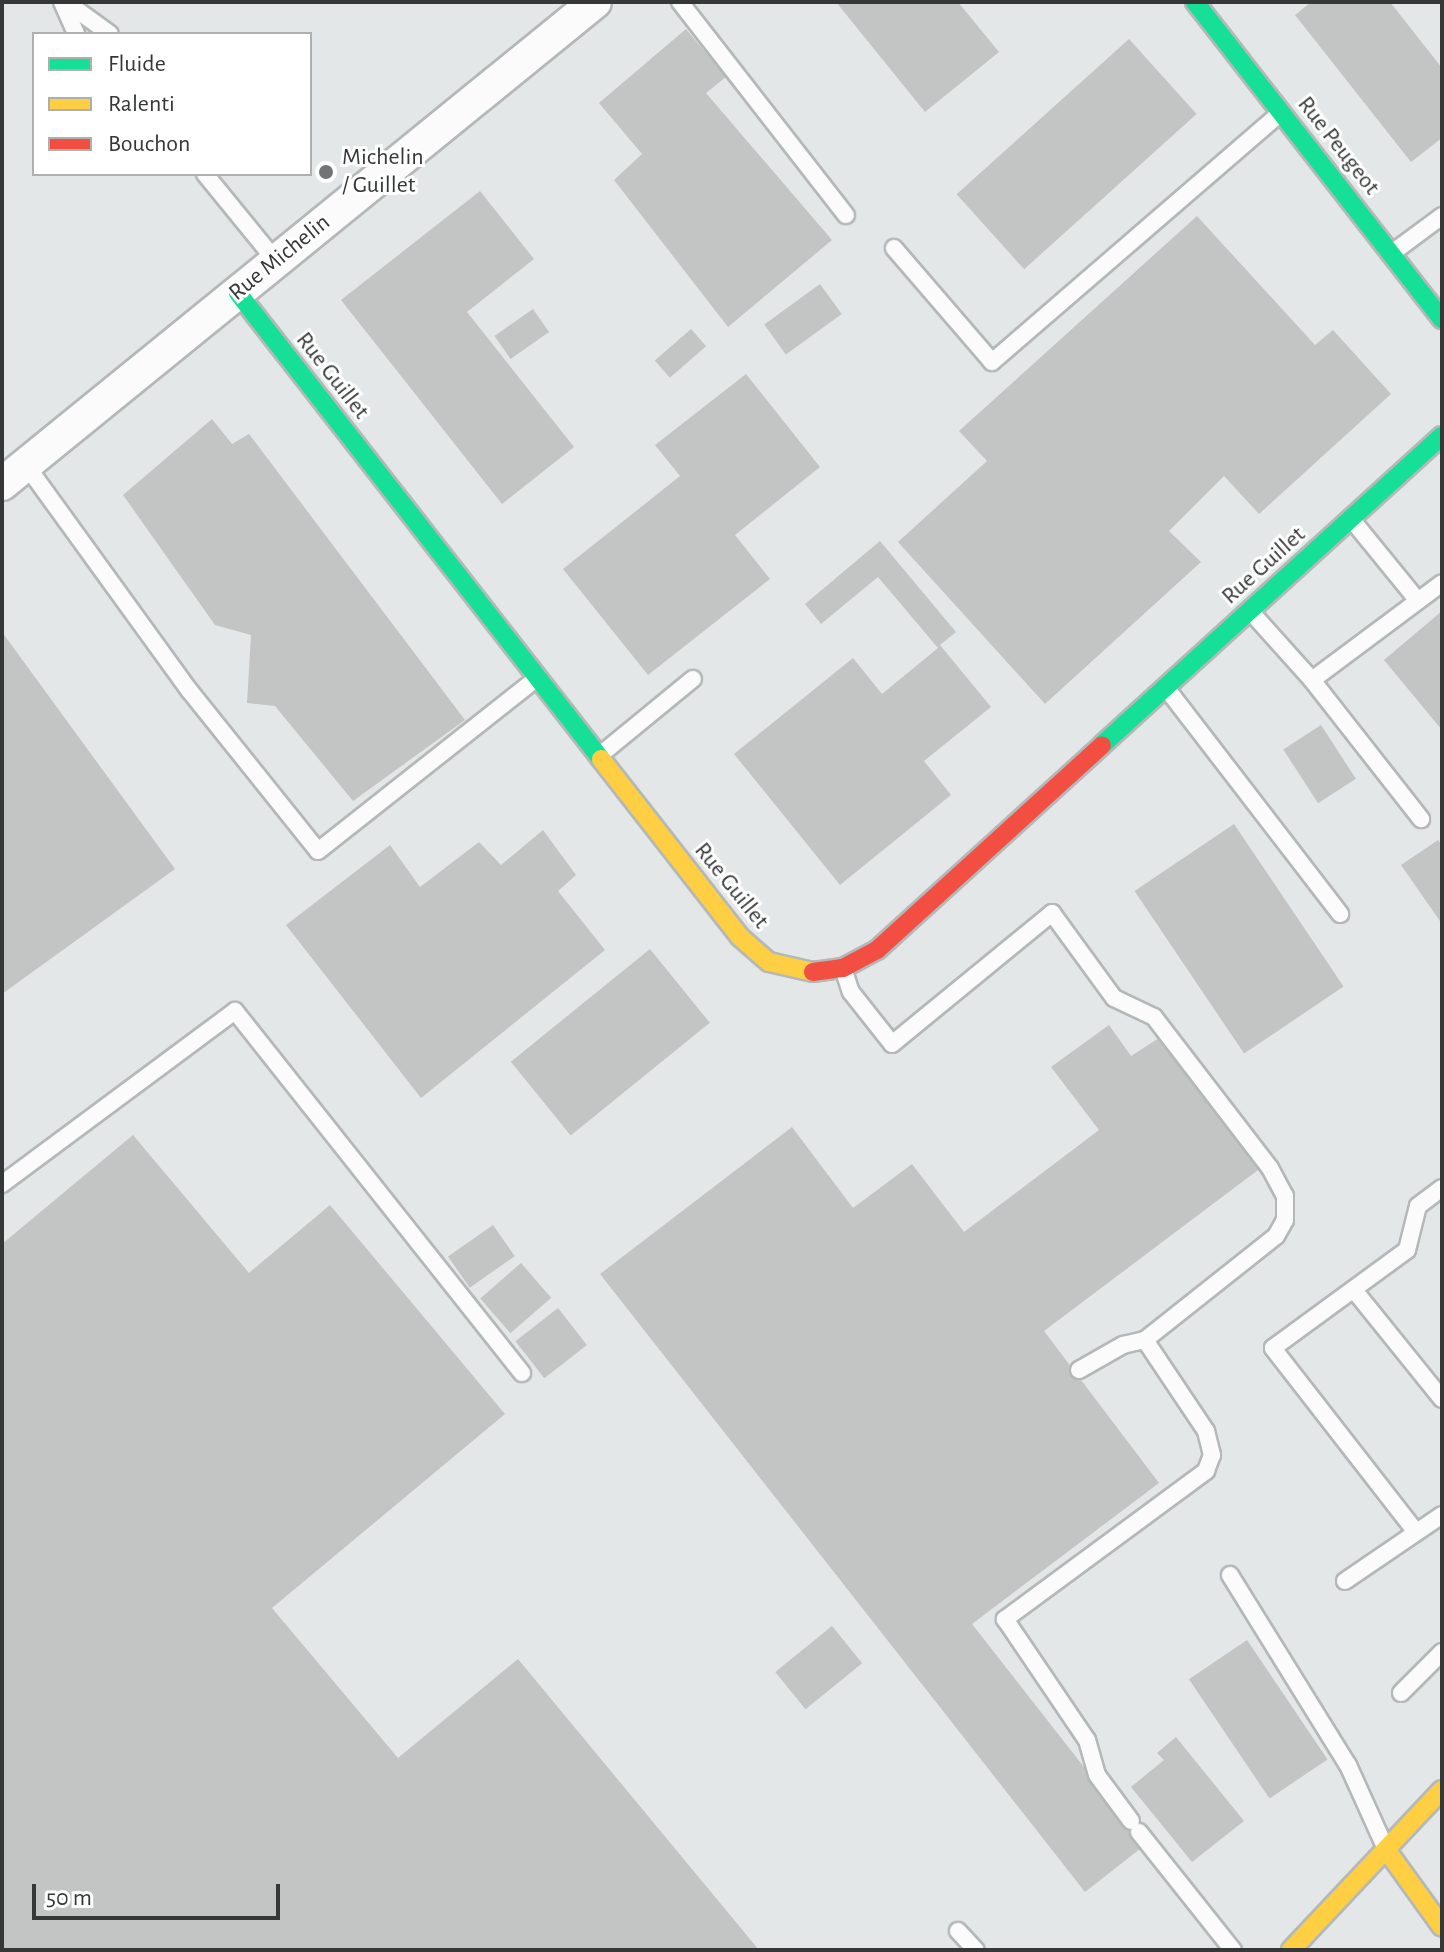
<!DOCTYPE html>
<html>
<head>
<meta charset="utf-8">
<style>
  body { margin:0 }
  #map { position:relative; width:1444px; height:1952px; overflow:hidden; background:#e3e7e7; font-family:"Alegreya Sans",sans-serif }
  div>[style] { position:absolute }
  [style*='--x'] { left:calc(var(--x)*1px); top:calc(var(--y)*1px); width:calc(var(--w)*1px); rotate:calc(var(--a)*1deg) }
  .building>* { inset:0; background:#c3c5c5; transform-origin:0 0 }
  .roads { filter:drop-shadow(2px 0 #b5b8b8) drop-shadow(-2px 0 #b5b8b8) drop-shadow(0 2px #b5b8b8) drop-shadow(0 -2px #b5b8b8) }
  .lane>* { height:16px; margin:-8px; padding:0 8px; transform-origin:8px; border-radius:8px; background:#fbfbfb }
  .street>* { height:32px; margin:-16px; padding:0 16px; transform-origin:16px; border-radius:16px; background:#fbfbfb }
  .fast>* { height:18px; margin:-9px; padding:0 9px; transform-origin:9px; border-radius:9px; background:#16e098 }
  .slow>* { height:18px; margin:-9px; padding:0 9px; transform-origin:9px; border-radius:9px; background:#ffcf43 }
  .jam>* { height:18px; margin:-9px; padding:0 9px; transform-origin:9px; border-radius:9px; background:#f24e42 }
  .dots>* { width:22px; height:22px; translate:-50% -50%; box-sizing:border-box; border:4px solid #fff; border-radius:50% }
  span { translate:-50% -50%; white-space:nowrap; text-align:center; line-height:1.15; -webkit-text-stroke:6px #fff; paint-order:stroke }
  .street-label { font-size:24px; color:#353837 }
  .poi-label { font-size:24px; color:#353837 }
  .left { translate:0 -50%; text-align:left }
  .frame { position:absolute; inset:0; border:4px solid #353837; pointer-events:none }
  .legend { position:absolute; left:32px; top:32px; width:280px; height:144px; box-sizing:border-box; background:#fff; border:2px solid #aeafaf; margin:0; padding:10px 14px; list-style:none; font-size:24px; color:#353837 }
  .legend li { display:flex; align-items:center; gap:16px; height:40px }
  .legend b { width:40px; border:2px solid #aeafaf }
  .scale { position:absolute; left:32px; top:1884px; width:248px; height:36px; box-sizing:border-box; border:4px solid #353837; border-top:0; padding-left:10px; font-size:24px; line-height:28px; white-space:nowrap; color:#353837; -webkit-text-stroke:6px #fff; paint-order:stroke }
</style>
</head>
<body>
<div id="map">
  <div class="building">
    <div style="clip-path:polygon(836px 2px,958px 2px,999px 52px,925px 112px)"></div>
    <div style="clip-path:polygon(1311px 2px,1390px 2px,1442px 68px,1442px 138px,1411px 162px,1295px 15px)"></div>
    <div style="clip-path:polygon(686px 29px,726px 77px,706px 93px,832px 240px,728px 327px,614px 180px,642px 154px,599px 103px)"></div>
    <div style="left:1129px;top:39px;width:101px;height:232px;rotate:48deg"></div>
    <div style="clip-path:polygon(480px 191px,534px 259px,467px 312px,574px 447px,502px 504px,341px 300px)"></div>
    <div style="clip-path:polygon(1197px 216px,1315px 345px,1333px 330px,1391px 394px,1259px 514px,1224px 476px,1169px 531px,1201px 562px,1045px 704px,898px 542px,987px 461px,959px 431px)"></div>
    <div style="left:820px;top:284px;width:37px;height:69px;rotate:54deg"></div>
    <div style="left:533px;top:309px;width:28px;height:47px;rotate:55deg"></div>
    <div style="left:691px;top:329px;width:23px;height:48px;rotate:49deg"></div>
    <div style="clip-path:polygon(746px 374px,820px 467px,735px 535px,770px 579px,648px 675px,563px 569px,680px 476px,655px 445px)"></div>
    <div style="clip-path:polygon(212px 419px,232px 444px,249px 434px,465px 720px,353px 801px,275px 706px,247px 703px,251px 635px,215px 625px,123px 495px)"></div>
    <div style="clip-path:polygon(880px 541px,956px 632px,940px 645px,991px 707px,924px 761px,951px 795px,840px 885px,734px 754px,853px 658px,882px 694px,938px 648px,878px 577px,821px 624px,805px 604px)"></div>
    <div style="clip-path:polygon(1442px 611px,1442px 730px,1384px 660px)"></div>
    <div style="clip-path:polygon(2px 632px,175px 869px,2px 994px)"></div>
    <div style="left:1321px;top:725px;width:64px;height:45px;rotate:57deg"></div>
    <div style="left:1234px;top:824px;width:196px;height:120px;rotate:56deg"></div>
    <div style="clip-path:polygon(543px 830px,576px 875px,558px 891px,605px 950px,421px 1098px,286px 925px,390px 845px,420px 887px,479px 842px,501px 865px)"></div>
    <div style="clip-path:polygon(1438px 840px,1442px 845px,1442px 924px,1401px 865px)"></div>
    <div style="left:650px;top:949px;width:95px;height:179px;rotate:51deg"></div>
    <div style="clip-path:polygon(1109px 1025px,1131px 1056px,1159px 1038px,1262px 1167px,1044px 1331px,1159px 1483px,972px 1624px,1145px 1845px,1085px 1892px,600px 1274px,792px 1127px,853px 1208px,912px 1164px,964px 1232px,1099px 1130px,1051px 1067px)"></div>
    <div style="clip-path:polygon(133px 1135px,249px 1273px,330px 1205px,505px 1414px,272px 1608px,398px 1758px,518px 1659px,759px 1950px,2px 1950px,2px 1244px)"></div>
    <div style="left:493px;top:1225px;width:38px;height:55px;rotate:55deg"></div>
    <div style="left:521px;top:1263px;width:46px;height:54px;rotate:49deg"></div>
    <div style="left:558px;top:1308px;width:47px;height:54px;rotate:52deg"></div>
    <div style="left:832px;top:1626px;width:48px;height:73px;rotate:51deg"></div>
    <div style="left:1247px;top:1640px;width:144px;height:70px;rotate:56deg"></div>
    <div style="clip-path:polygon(1176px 1737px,1244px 1821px,1192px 1862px,1131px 1787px,1164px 1760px,1157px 1753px)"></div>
  </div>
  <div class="roads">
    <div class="lane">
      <div style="--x:62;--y:2;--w:35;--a:66"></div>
      <div style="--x:66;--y:2;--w:54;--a:36"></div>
      <div style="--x:680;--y:2;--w:270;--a:52.1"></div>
      <div style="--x:205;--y:174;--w:112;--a:50.8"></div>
      <div style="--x:894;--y:248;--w:150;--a:49.3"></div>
      <div style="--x:992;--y:362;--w:379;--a:-40.8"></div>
      <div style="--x:1392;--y:253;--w:62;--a:-36.5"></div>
      <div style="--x:26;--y:465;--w:278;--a:54.1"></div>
      <div style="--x:189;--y:690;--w:206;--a:51.3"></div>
      <div style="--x:318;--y:851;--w:278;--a:-38.3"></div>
      <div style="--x:1352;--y:520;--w:104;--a:50.8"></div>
      <div style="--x:1251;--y:612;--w:91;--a:48.1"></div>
      <div style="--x:1312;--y:680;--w:162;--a:-36.7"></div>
      <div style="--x:1312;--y:680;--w:177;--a:51.9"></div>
      <div style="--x:1167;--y:689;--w:284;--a:52.4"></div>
      <div style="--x:600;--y:755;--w:120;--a:-39.3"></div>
      <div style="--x:843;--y:968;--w:25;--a:72"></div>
      <div style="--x:851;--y:992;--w:66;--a:51.7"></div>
      <div style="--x:892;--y:1044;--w:207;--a:-39.3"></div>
      <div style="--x:1052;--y:913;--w:105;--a:53.9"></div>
      <div style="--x:1114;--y:998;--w:44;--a:25.4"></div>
      <div style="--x:1154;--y:1017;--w:190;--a:52.5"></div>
      <div style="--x:1270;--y:1168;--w:32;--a:62"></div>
      <div style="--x:1285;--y:1196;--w:24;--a:90"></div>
      <div style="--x:1285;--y:1220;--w:18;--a:119"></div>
      <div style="--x:1276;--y:1236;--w:167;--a:141.6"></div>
      <div style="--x:1145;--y:1340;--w:110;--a:56.2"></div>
      <div style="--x:1206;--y:1431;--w:25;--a:76"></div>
      <div style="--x:1212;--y:1455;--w:17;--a:111"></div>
      <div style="--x:1206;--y:1471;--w:250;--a:143.6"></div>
      <div style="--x:1005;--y:1619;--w:146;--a:55.9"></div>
      <div style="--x:1087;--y:1740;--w:36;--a:74"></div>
      <div style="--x:1097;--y:1775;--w:57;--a:53.5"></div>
      <div style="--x:2;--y:1184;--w:290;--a:-36.6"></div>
      <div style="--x:235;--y:1011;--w:462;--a:51.6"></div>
      <div style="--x:1354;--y:1290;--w:140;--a:51.1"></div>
      <div style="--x:1079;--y:1370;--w:51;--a:-29.6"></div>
      <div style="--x:1123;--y:1345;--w:23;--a:-13"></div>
      <div style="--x:1416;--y:1532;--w:233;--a:-127.9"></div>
      <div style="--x:1273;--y:1348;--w:166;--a:-36.2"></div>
      <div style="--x:1407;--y:1250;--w:45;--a:-76"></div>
      <div style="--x:1418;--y:1206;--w:30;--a:-37"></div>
      <div style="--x:1230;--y:1575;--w:224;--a:58.2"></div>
      <div style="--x:1348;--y:1765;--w:90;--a:65.7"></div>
      <div style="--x:1345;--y:1581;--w:117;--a:-34.2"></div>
      <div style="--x:1401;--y:1693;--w:58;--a:-45"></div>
      <div style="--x:1139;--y:1832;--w:151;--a:51.5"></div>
      <div style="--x:958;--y:1931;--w:26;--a:47"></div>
    </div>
    <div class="street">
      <div style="--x:2;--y:484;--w:764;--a:-39.1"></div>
    </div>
    <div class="fast">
      <div style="--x:1195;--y:2;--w:402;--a:52.1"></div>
      <div style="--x:238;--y:293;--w:591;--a:52.08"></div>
      <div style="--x:1102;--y:745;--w:459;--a:-42.3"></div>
    </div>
    <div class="slow">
      <div style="--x:601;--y:759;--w:226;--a:52"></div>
      <div style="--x:740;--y:937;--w:38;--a:41"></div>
      <div style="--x:769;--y:962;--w:45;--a:12.8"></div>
      <div style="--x:1388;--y:1852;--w:92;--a:54.2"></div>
      <div style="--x:1291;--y:1950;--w:220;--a:-46.7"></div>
    </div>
    <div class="jam">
      <div style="--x:813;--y:972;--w:30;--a:-8"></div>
      <div style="--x:843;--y:968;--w:38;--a:-28"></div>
      <div style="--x:877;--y:950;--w:304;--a:-42.3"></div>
    </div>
  </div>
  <div class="dots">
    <div style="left:326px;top:172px;background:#727575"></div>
  </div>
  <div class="street-label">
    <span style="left:1338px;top:146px;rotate:52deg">Rue Peugeot</span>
    <span style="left:280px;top:258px;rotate:-39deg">Rue Michelin</span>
    <span style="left:332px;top:376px;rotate:52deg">Rue Guillet</span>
    <span style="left:1264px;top:566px;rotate:-42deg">Rue Guillet</span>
    <span style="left:731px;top:886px;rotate:51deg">Rue Guillet</span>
  </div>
  <div class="poi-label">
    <span class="left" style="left:342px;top:172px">Michelin<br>/ Guillet</span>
  </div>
  <div class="frame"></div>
  <ul class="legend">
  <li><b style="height:10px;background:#16e098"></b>Fluide</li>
  <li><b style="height:10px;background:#ffcf43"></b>Ralenti</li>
  <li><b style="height:10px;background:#f24e42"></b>Bouchon</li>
  </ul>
  <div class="scale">50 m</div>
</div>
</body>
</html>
